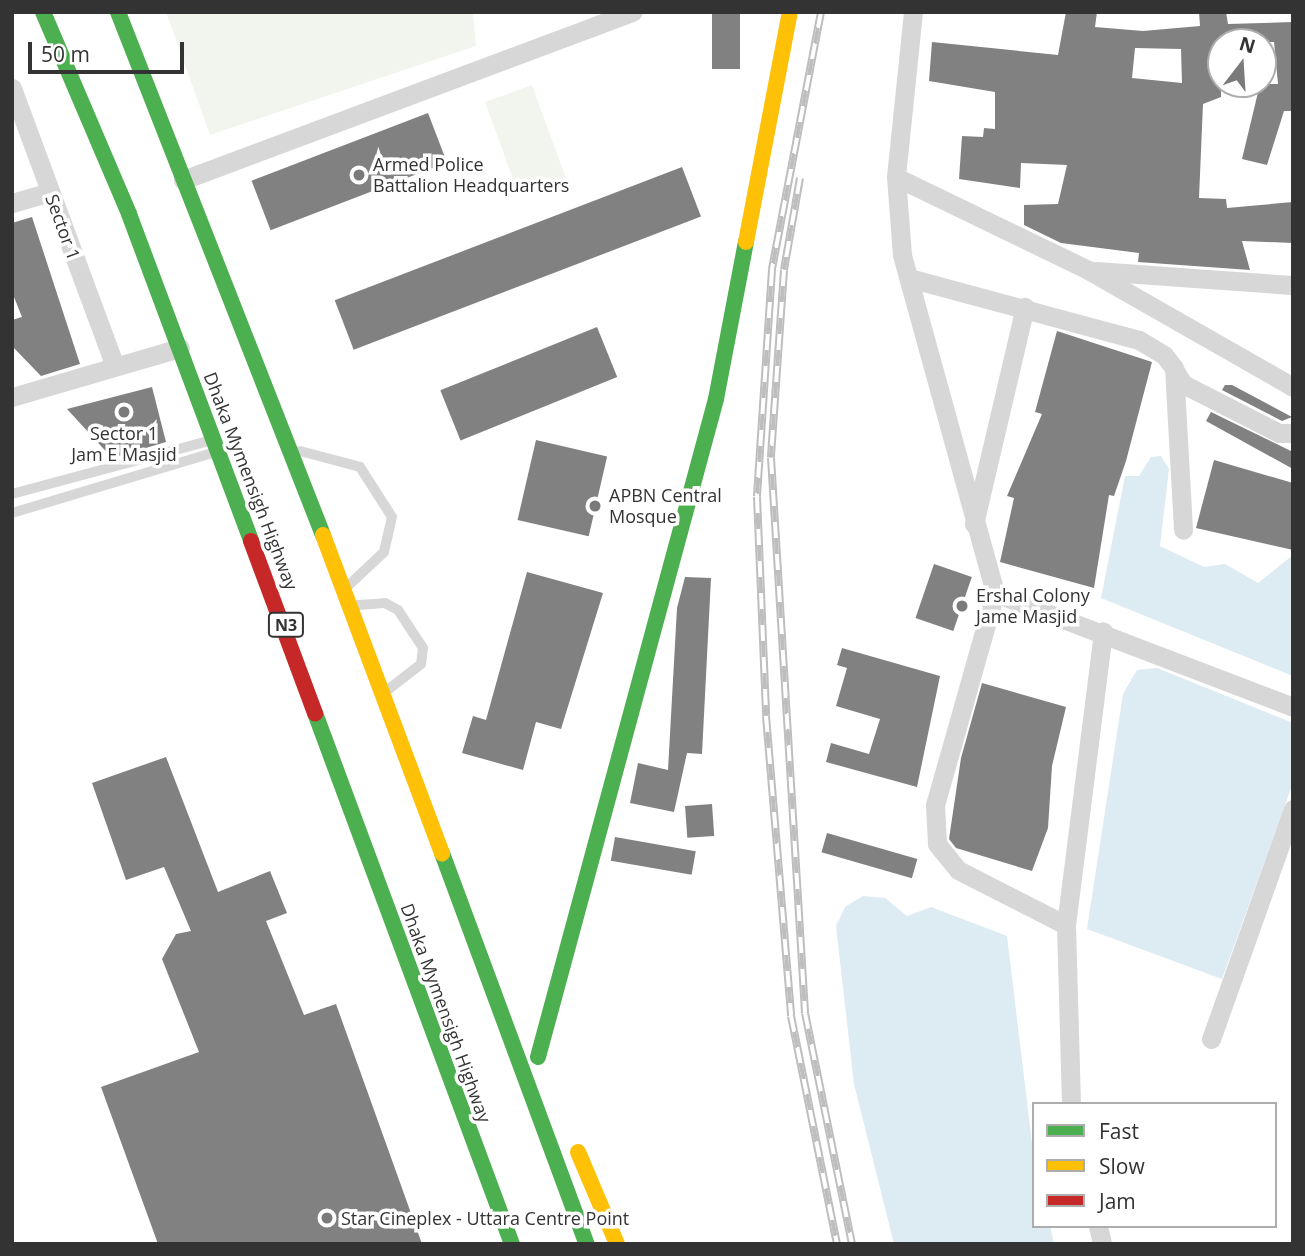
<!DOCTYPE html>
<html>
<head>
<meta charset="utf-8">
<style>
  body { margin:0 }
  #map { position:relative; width:1305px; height:1256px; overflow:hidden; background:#fff; font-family:"Open Sans",sans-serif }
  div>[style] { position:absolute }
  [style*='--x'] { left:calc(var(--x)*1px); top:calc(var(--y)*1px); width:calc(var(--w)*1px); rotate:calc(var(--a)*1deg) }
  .green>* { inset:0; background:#f1f5ed; transform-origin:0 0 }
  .water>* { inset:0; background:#ddebf3 }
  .building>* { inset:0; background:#818181; transform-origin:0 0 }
  .lane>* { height:10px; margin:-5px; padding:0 5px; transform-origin:5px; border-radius:5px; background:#d7d7d7 }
  .street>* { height:19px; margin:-9.5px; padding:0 9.5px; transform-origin:9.5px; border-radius:9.5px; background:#d7d7d7 }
  .fast>* { height:16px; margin:-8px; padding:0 8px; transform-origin:8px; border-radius:8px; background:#4caf50 }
  .slow>* { height:16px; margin:-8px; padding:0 8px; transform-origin:8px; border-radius:8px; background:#ffc107 }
  .jam>* { height:16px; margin:-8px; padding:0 8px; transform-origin:8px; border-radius:8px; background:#c62828 }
  .rail>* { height:8px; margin-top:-4px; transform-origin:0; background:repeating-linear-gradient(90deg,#fff 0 16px,#bebebe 0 32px); box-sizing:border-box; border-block:2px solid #bebebe }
  .dots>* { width:19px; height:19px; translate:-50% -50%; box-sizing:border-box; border:4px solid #fff; border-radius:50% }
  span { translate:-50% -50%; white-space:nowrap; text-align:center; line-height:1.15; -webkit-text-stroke:7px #fff; paint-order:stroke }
  .shield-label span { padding:2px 5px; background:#fff; border:2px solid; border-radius:5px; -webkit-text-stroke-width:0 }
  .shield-label { font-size:16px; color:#333; font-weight:700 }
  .poi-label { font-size:18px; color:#333 }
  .left { translate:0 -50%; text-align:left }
  .street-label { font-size:18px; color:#333 }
  .frame { position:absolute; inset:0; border:14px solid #333; pointer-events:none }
  .legend { position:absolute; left:1032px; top:1102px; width:245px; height:126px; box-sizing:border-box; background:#fff; border:2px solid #adadad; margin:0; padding:9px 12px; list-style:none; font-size:21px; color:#333 }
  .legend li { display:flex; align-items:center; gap:14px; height:35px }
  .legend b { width:35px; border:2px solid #adadad }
  .north { position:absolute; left:1207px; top:28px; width:70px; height:70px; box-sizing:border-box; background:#fff; border:2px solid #adadad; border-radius:50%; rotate:17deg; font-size:19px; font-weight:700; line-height:28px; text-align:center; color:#333 }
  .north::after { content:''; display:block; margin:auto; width:24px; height:32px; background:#7a7a7a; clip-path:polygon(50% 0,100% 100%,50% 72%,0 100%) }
  .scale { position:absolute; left:28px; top:42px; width:156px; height:32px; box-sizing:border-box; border:4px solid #333; border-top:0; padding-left:9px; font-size:21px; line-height:24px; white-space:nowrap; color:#333; -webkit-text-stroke:5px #fff; paint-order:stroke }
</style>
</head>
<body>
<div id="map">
  <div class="green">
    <div style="clip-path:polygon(166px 12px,473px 12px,476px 46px,210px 135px)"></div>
    <div style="left:532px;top:85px;width:100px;height:50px;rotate:70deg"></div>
  </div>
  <div class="water">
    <div style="clip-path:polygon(1161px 456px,1169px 469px,1160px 546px,1204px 567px,1225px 564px,1258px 583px,1293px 555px,1293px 676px,1101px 598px,1125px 476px,1139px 476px,1151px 457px)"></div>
    <div style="clip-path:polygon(1157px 668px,1293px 723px,1293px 783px,1222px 979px,1087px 929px,1123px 694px,1137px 670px)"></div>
    <div style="clip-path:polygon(863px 896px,885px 898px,907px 916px,931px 907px,1007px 936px,1034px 1160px,1034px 1226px,1050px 1226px,1054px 1244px,894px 1244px,854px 1084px,836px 926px,845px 907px)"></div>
  </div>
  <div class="building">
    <div style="left:712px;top:12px;width:28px;height:57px"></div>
    <div style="clip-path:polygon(evenodd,1066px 12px,1097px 12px,1095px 27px,1143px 31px,1200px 26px,1199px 12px,1226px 12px,1228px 24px,1293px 22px,1293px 111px,1284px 111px,1267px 165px,1242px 159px,1260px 84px,1278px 84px,1274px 42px,1221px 42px,1221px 97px,1203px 104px,1199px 198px,1226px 199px,1227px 208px,1293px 202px,1293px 243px,1242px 241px,1250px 270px,1138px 262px,1139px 253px,1061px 243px,1024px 225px,1024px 205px,1058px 204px,1067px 165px,1021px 163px,1020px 188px,959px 179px,962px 136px,983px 137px,984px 128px,995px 129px,995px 92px,929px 81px,932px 42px,1058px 55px,1066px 12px,1135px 48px,1181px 49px,1182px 83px,1132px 78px,1135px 48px)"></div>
    <div style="left:428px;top:113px;width:53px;height:189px;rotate:69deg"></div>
    <div style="left:682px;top:167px;width:53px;height:372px;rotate:69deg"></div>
    <div style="clip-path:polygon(32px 217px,80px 364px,41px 376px,12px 346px,12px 320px,22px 317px,12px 292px,12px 223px)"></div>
    <div style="left:597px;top:327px;width:54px;height:169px;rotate:68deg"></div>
    <div style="clip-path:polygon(1057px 331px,1152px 362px,1126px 461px,1114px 496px,1109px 495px,1094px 588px,1000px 562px,1014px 498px,1007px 496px,1042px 414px,1035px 412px)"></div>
    <div style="clip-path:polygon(1225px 385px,1232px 385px,1292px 417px,1282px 421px,1222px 390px)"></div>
    <div style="clip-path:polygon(152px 387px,166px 442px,112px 458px,67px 409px)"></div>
    <div style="clip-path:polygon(1211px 412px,1293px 452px,1293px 469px,1206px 421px)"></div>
    <div style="left:536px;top:440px;width:73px;height:82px;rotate:13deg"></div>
    <div style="clip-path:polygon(1214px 460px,1293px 483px,1293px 550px,1196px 528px)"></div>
    <div style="left:934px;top:564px;width:40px;height:57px;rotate:19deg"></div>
    <div style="clip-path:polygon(527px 572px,603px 593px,561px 729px,536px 722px,523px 770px,462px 753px,473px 716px,486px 720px)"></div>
    <div style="clip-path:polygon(685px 577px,711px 578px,702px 754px,687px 753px,674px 812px,630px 803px,638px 763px,668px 770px,677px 608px)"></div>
    <div style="clip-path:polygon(842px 648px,940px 676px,917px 787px,826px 762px,831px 743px,869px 754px,880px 719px,836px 706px,847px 668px,837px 665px)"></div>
    <div style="clip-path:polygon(982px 683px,1066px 707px,1052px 766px,1048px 828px,1032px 871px,956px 848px,949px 839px,961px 758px)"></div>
    <div style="clip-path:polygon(166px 757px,218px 892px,270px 871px,287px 913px,266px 921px,304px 1015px,336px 1004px,422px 1244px,158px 1244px,101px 1087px,199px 1052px,162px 959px,176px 934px,191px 931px,164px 867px,126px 880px,92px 783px)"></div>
    <div style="left:712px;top:804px;width:32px;height:27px;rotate:86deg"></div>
    <div style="left:827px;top:833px;width:94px;height:20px;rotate:16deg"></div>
    <div style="left:615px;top:837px;width:82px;height:24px;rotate:10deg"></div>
  </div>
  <div class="lane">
    <div style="--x:300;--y:451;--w:62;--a:14.9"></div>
    <div style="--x:360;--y:467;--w:59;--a:57.4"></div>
    <div style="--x:392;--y:517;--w:36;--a:103"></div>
    <div style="--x:384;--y:552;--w:48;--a:136.7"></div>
    <div style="--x:12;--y:494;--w:203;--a:-15.1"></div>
    <div style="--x:12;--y:513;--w:209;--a:-16.7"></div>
    <div style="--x:358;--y:605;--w:27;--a:-4"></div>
    <div style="--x:385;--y:603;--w:15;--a:28"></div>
    <div style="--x:398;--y:610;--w:45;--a:56.7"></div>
    <div style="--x:423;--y:648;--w:16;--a:97"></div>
    <div style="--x:421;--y:664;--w:41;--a:142"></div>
  </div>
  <div class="street">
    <div style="--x:913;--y:12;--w:166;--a:95.9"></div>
    <div style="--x:896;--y:177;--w:78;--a:85.6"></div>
    <div style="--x:902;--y:255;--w:351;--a:74.6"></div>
    <div style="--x:995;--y:593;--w:319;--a:20.9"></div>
    <div style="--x:12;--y:88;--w:296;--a:69.7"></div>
    <div style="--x:896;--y:177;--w:213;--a:25.8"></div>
    <div style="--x:1088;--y:270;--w:236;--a:29.7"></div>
    <div style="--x:183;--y:180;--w:480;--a:-20.5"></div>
    <div style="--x:12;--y:203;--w:40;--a:-16"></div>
    <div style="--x:1096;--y:271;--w:197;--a:4.1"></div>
    <div style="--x:909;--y:278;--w:238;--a:15.1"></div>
    <div style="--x:1139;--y:340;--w:29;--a:31"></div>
    <div style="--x:1164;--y:355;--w:16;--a:52"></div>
    <div style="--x:1174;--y:368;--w:162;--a:86.8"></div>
    <div style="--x:1174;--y:369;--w:17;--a:59"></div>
    <div style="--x:1183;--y:384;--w:108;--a:27"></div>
    <div style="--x:1279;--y:433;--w:14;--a:0"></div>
    <div style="--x:12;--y:397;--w:175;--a:-16.3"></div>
    <div style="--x:974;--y:524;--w:223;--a:-76.8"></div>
    <div style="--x:995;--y:593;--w:220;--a:105.8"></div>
    <div style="--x:935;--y:805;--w:39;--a:87"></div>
    <div style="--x:937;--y:844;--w:33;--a:51"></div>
    <div style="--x:958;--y:870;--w:121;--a:27"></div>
    <div style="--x:1066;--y:925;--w:179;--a:88.4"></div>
    <div style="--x:1066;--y:925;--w:296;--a:-82.8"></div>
    <div style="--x:1211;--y:1039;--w:244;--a:-70.4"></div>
    <div style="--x:1098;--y:1226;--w:18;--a:77"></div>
  </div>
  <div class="fast">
    <div style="--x:43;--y:12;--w:220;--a:66.9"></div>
    <div style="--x:129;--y:214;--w:349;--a:69.5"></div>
    <div style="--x:118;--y:12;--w:562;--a:68.6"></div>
    <div style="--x:315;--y:713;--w:566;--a:69.65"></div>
    <div style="--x:442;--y:853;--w:417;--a:69.7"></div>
    <div style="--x:538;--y:1057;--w:682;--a:-74.86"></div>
    <div style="--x:716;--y:399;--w:160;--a:-79.2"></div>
  </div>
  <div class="slow">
    <div style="--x:746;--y:242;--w:234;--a:-79.2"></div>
    <div style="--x:323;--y:535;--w:340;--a:69.5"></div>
    <div style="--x:578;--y:1152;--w:100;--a:67"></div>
  </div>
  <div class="jam">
    <div style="--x:251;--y:541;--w:184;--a:69.6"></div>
  </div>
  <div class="rail">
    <div style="--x:821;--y:12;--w:263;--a:100.8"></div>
    <div style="--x:772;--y:270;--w:227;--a:93.8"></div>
    <div style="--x:757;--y:497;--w:219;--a:87.6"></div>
    <div style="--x:766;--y:716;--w:301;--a:85.2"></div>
    <div style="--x:791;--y:1016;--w:233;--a:78.6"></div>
    <div style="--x:800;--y:178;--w:93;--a:99.9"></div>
    <div style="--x:784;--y:270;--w:188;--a:94"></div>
    <div style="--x:771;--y:458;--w:556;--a:86.49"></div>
    <div style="--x:805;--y:1013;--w:236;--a:78.5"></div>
  </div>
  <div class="dots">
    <div style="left:359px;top:175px;background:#7a7a7a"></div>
    <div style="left:124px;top:412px;background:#7a7a7a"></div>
    <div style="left:595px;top:506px;background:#7a7a7a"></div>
    <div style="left:962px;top:606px;background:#7a7a7a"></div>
    <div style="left:327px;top:1218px;background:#7a7a7a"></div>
  </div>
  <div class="shield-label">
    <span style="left:286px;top:625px">N3</span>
  </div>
  <div class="poi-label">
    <span class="left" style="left:373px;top:175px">Armed Police<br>Battalion Headquarters</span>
    <span style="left:124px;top:444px">Sector 1<br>Jam E Masjid</span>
    <span class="left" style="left:609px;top:506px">APBN Central<br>Mosque</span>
    <span class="left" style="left:976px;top:606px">Ershal Colony<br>Jame Masjid</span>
    <span class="left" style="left:341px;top:1218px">Star Cineplex - Uttara Centre Point</span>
  </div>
  <div class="street-label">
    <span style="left:63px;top:227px;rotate:70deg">Sector 1</span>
    <span style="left:251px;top:481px;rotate:69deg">Dhaka Mymensigh Highway</span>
    <span style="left:446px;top:1013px;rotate:70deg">Dhaka Mymensigh Highway</span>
  </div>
  <div class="frame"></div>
  <ul class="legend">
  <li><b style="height:9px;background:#4caf50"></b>Fast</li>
  <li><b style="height:9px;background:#ffc107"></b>Slow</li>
  <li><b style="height:9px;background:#c62828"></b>Jam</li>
  </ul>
  <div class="north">N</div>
  <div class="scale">50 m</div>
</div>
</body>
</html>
